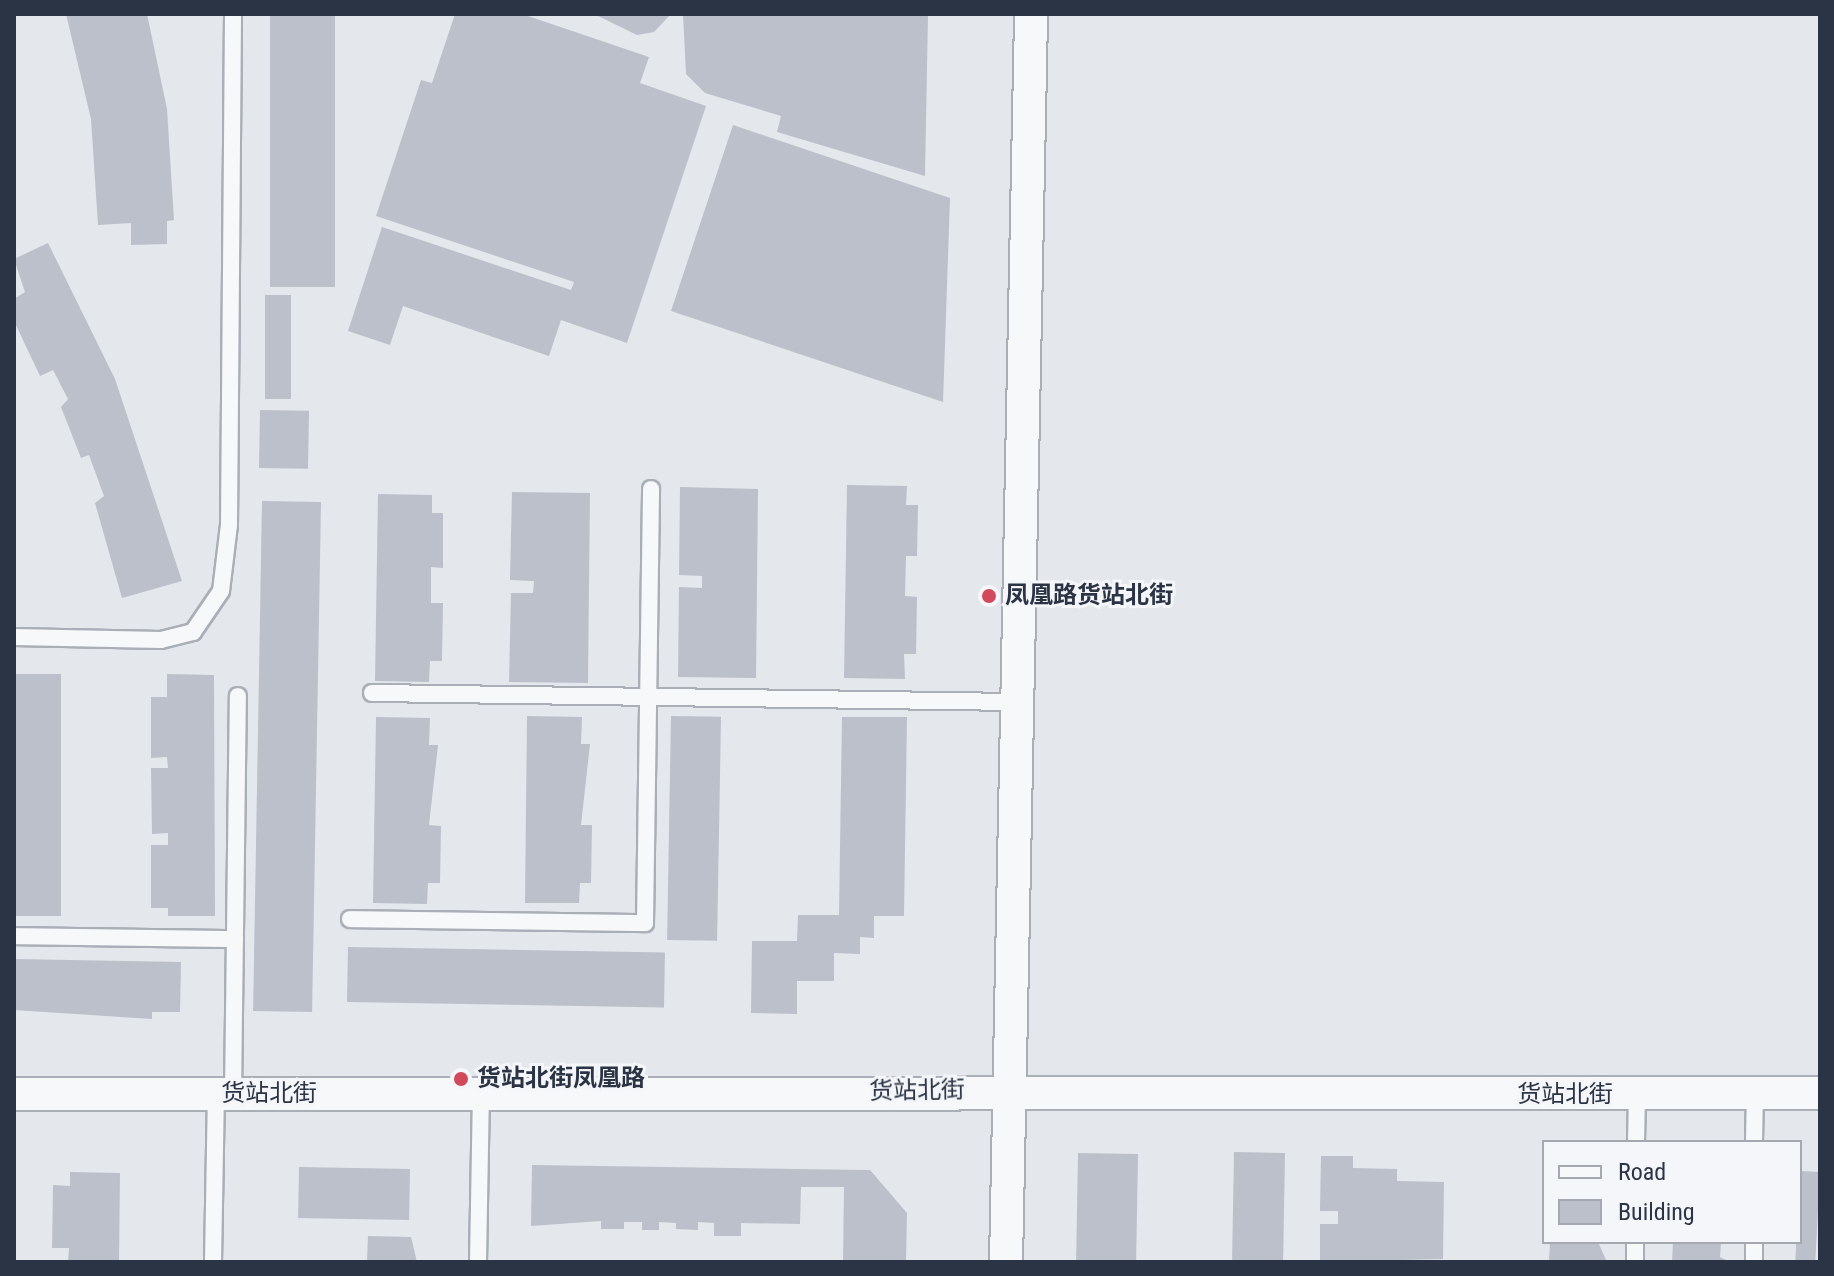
<!DOCTYPE html>
<html>
<head>
<meta charset="utf-8">
<style>
  body { margin:0 }
  #map { position:relative; width:1834px; height:1276px; overflow:hidden; background:#e4e7ec; font-family:"Roboto Condensed","Noto Sans SC",sans-serif }
  div>[style] { position:absolute }
  [style*='--x'] { left:calc(var(--x)*1px); top:calc(var(--y)*1px); width:calc(var(--w)*1px); rotate:calc(var(--a)*1deg) }
  .building>* { inset:0; background:#bbc0ca; transform-origin:0 0 }
  .roads { filter:drop-shadow(2px 0 #a9aeb7) drop-shadow(-2px 0 #a9aeb7) drop-shadow(0 2px #a9aeb7) drop-shadow(0 -2px #a9aeb7) }
  .service>* { height:16px; margin:-8px; padding:0 8px; transform-origin:8px; border-radius:8px; background:#f7f8fa }
  .minor>* { height:32px; margin:-16px; padding:0 16px; transform-origin:16px; border-radius:16px; background:#f7f8fa }
  .dots>* { width:22px; height:22px; translate:-50% -50%; box-sizing:border-box; border:4px solid #f4f6f9; border-radius:50% }
  span { translate:-50% -50%; white-space:nowrap; text-align:center; line-height:1.15; -webkit-text-stroke:6px #f4f6f9; paint-order:stroke }
  .poi-label { font-size:24px; color:#2b3445; font-weight:700 }
  .left { translate:0 -50%; text-align:left }
  .street-label { font-size:24px; color:#2b3445 }
  .frame { position:absolute; inset:0; border:16px solid #2b3445; pointer-events:none }
  .legend { position:absolute; left:1542px; top:1140px; width:260px; height:104px; box-sizing:border-box; background:#f4f6f9; border:2px solid #a4a8b1; margin:0; padding:10px 14px; list-style:none; font-size:24px; color:#2b3445 }
  .legend li { display:flex; align-items:center; gap:16px; height:40px }
  .legend b { width:40px; border:2px solid #a4a8b1 }
</style>
</head>
<body>
<div id="map">
  <div class="building">
    <div style="clip-path:polygon(66px 14px,147px 14px,167px 109px,174px 220px,167px 221px,167px 244px,131px 245px,131px 223px,98px 225px,91px 119px)"></div>
    <div style="left:270px;top:14px;width:65px;height:273px"></div>
    <div style="clip-path:polygon(455px 14px,522px 14px,649px 57px,640px 83px,706px 106px,627px 343px,561px 320px,549px 356px,403px 306px,390px 345px,348px 331px,382px 227px,571px 290px,574px 282px,376px 216px,421px 80px,432px 83px)"></div>
    <div style="clip-path:polygon(594px 14px,671px 14px,654px 32px,637px 35px)"></div>
    <div style="clip-path:polygon(683px 14px,928px 14px,925px 176px,777px 132px,781px 116px,705px 93px,686px 74px)"></div>
    <div style="clip-path:polygon(733px 125px,950px 198px,943px 402px,671px 311px)"></div>
    <div style="clip-path:polygon(48px 243px,115px 379px,182px 581px,122px 598px,95px 503px,104px 496px,89px 455px,81px 458px,61px 407px,68px 399px,53px 370px,40px 376px,14px 321px,14px 299px,25px 292px,14px 259px)"></div>
    <div style="left:265px;top:295px;width:26px;height:104px"></div>
    <div style="left:260px;top:410px;width:49px;height:58px;rotate:1deg"></div>
    <div style="clip-path:polygon(847px 485px,907px 486px,906px 505px,918px 505px,917px 556px,906px 556px,905px 596px,917px 597px,916px 654px,904px 654px,905px 679px,844px 678px)"></div>
    <div style="clip-path:polygon(680px 487px,758px 489px,756px 678px,678px 677px,679px 587px,702px 588px,702px 576px,679px 575px)"></div>
    <div style="clip-path:polygon(512px 492px,590px 493px,588px 683px,509px 682px,511px 593px,533px 593px,534px 581px,510px 580px)"></div>
    <div style="clip-path:polygon(378px 494px,432px 495px,432px 513px,443px 513px,443px 568px,431px 567px,431px 603px,443px 603px,442px 661px,430px 661px,429px 682px,375px 681px)"></div>
    <div style="left:262px;top:501px;width:59px;height:510px;rotate:1deg"></div>
    <div style="left:14px;top:674px;width:47px;height:242px"></div>
    <div style="clip-path:polygon(167px 674px,214px 675px,215px 916px,168px 916px,168px 908px,151px 908px,151px 845px,168px 845px,168px 833px,152px 834px,151px 768px,168px 768px,167px 757px,151px 758px,151px 697px,167px 697px)"></div>
    <div style="clip-path:polygon(527px 716px,582px 717px,581px 744px,590px 744px,581px 825px,592px 825px,591px 883px,580px 883px,579px 903px,525px 903px)"></div>
    <div style="left:671px;top:716px;width:50px;height:224px;rotate:1deg"></div>
    <div style="clip-path:polygon(376px 717px,430px 718px,429px 745px,438px 745px,429px 825px,441px 826px,440px 883px,428px 883px,427px 904px,373px 903px)"></div>
    <div style="clip-path:polygon(842px 717px,907px 717px,904px 916px,874px 916px,874px 938px,860px 937px,860px 954px,834px 953px,834px 981px,797px 981px,797px 1014px,751px 1013px,752px 941px,797px 941px,798px 915px,839px 915px)"></div>
    <div style="left:348px;top:947px;width:317px;height:55px;rotate:1deg"></div>
    <div style="clip-path:polygon(14px 959px,181px 962px,180px 1012px,152px 1012px,152px 1019px,14px 1010px)"></div>
    <div style="left:1234px;top:1152px;width:51px;height:110px;rotate:1deg"></div>
    <div style="left:1078px;top:1153px;width:60px;height:109px;rotate:1deg"></div>
    <div style="clip-path:polygon(1321px 1156px,1353px 1156px,1353px 1168px,1397px 1169px,1397px 1181px,1444px 1182px,1443px 1259px,1320px 1262px,1320px 1224px,1338px 1224px,1338px 1211px,1320px 1211px)"></div>
    <div style="clip-path:polygon(532px 1165px,870px 1170px,907px 1213px,906px 1262px,843px 1262px,844px 1187px,801px 1187px,800px 1224px,741px 1223px,741px 1236px,714px 1236px,714px 1223px,698px 1222px,698px 1230px,676px 1229px,676px 1223px,659px 1222px,659px 1230px,642px 1230px,642px 1222px,624px 1222px,624px 1229px,601px 1229px,601px 1221px,531px 1226px)"></div>
    <div style="left:299px;top:1167px;width:111px;height:51px;rotate:1deg"></div>
    <div style="left:1800px;top:1171px;width:20px;height:91px;rotate:3deg"></div>
    <div style="clip-path:polygon(70px 1172px,120px 1173px,119px 1262px,68px 1262px,69px 1248px,52px 1248px,53px 1185px,70px 1186px)"></div>
    <div style="clip-path:polygon(368px 1236px,411px 1237px,417px 1262px,367px 1262px)"></div>
    <div style="clip-path:polygon(1550px 1242px,1598px 1242px,1607px 1262px,1549px 1262px)"></div>
    <div style="clip-path:polygon(1673px 1242px,1721px 1242px,1720px 1257px,1730px 1262px,1672px 1262px)"></div>
  </div>
  <div class="roads">
    <div class="service">
      <div style="--x:14;--y:637;--w:147;--a:1.2"></div>
      <div style="--x:161;--y:640;--w:33;--a:-14"></div>
      <div style="--x:193;--y:632;--w:50;--a:-55.7"></div>
      <div style="--x:221;--y:591;--w:66;--a:-83.1"></div>
      <div style="--x:229;--y:525;--w:511;--a:-89.55"></div>
      <div style="--x:372;--y:693;--w:645;--a:0.8"></div>
      <div style="--x:350;--y:919;--w:295;--a:0.8"></div>
      <div style="--x:645;--y:923;--w:434;--a:-89.2"></div>
      <div style="--x:14;--y:936;--w:221;--a:0.8"></div>
      <div style="--x:233;--y:1095;--w:399;--a:-89.3"></div>
      <div style="--x:1636;--y:1142;--w:47;--a:-88.8"></div>
      <div style="--x:1754;--y:1142;--w:50;--a:-88.9"></div>
      <div style="--x:213;--y:1262;--w:168;--a:-89"></div>
      <div style="--x:478;--y:1262;--w:167;--a:-89"></div>
      <div style="--x:1635;--y:1262;--w:20;--a:-90"></div>
      <div style="--x:1754;--y:1262;--w:20;--a:-90"></div>
    </div>
    <div class="minor">
      <div style="--x:14;--y:1094;--w:1806;--a:-0.03"></div>
      <div style="--x:1006;--y:1262;--w:1248;--a:-88.85"></div>
    </div>
  </div>
  <div class="dots">
    <div style="left:989px;top:596px;background:#d1495b"></div>
    <div style="left:461px;top:1079px;background:#d1495b"></div>
  </div>
  <div class="poi-label">
    <span class="left" style="left:1005px;top:596px">凤凰路货站北街</span>
    <span class="left" style="left:477px;top:1079px">货站北街凤凰路</span>
  </div>
  <div class="street-label">
    <span style="left:917px;top:1091px;rotate:-1deg">货站北街</span>
    <span style="left:269px;top:1094px">货站北街</span>
    <span style="left:1565px;top:1095px">货站北街</span>
  </div>
  <div class="frame"></div>
  <ul class="legend">
  <li><b style="height:10px;background:#f7f8fa"></b>Road</li>
  <li><b style="height:22px;background:#bbc0ca"></b>Building</li>
  </ul>
</div>
</body>
</html>
